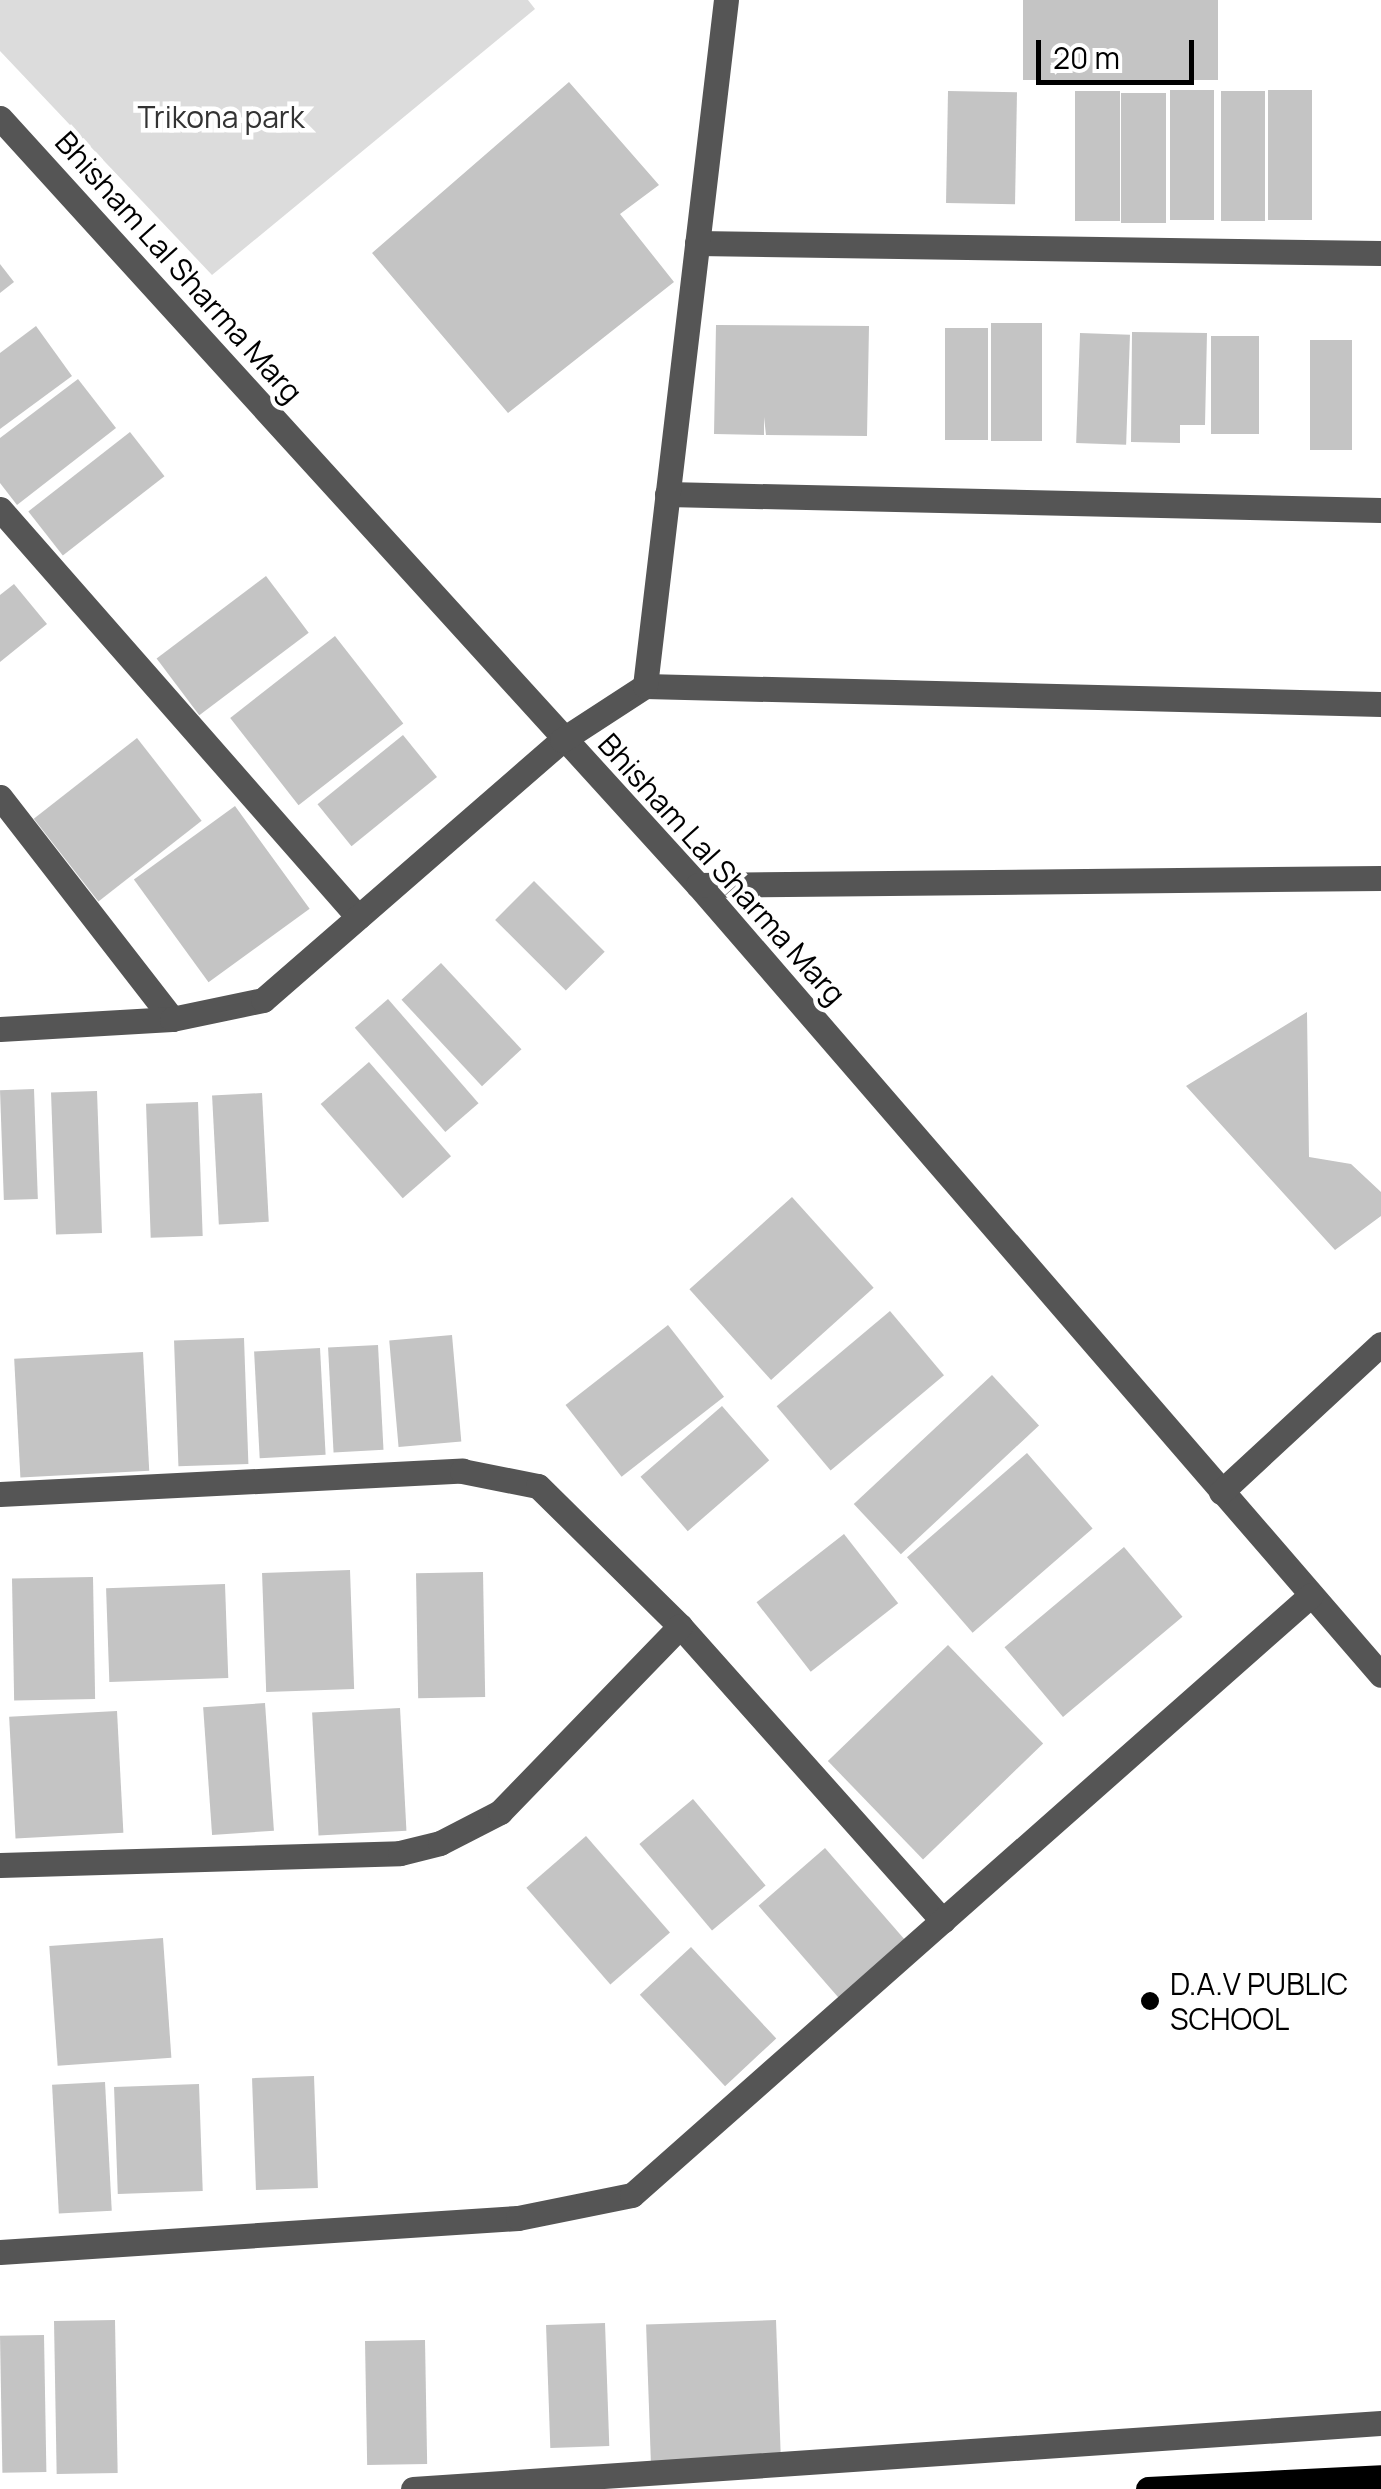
<!DOCTYPE html>
<html>
<head>
<meta charset="utf-8">
<style>
  body { margin:0 }
  #map { position:relative; width:1381px; height:2489px; overflow:hidden; background:#fff; font-family:Manrope,sans-serif }
  div>[style] { position:absolute }
  [style*='--x'] { left:calc(var(--x)*1px); top:calc(var(--y)*1px); width:calc(var(--w)*1px); rotate:calc(var(--a)*1deg) }
  .green>* { inset:0; background:#dcdcdc }
  .building>* { inset:0; background:#c4c4c4; transform-origin:0 0 }
  .minor>* { height:25px; margin:-12.5px; padding:0 12.5px; transform-origin:12.5px; border-radius:12.5px; background:#555 }
  .major>* { height:25px; margin:-12.5px; padding:0 12.5px; transform-origin:12.5px; border-radius:12.5px; background:#000 }
  .dots>* { width:28px; height:28px; translate:-50% -50%; box-sizing:border-box; border:5px solid #fff; border-radius:50% }
  span { translate:-50% -50%; white-space:nowrap; text-align:center; line-height:1.15; -webkit-text-stroke:9px #fff; paint-order:stroke }
  .park-label { font-size:30px; color:#333 }
  .street-label { font-size:30px; color:#000 }
  .poi-label { font-size:30px; color:#000 }
  .left { translate:0 -50%; text-align:left }
  .scale { position:absolute; left:1036px; top:40px; width:158px; height:45px; box-sizing:border-box; border:5px solid #000; border-top:0; padding-left:12px; font-size:30px; line-height:35px; white-space:nowrap; color:#000; -webkit-text-stroke:8px #fff; paint-order:stroke }
</style>
</head>
<body>
<div id="map">
  <div class="green">
    <div style="clip-path:polygon(0 0,528px 0,535px 9px,212px 275px,0 51px)"></div>
  </div>
  <div class="building">
    <div style="left:1023px;top:0;width:195px;height:80px"></div>
    <div style="clip-path:polygon(569px 82px,659px 185px,620px 214px,674px 282px,508px 413px,372px 253px)"></div>
    <div style="left:1170px;top:90px;width:44px;height:130px"></div>
    <div style="left:1268px;top:90px;width:44px;height:130px"></div>
    <div style="left:948px;top:91px;width:69px;height:112px;rotate:1deg"></div>
    <div style="left:1075px;top:91px;width:45px;height:130px"></div>
    <div style="left:1221px;top:91px;width:44px;height:130px"></div>
    <div style="left:1121px;top:93px;width:45px;height:130px"></div>
    <div style="clip-path:polygon(0 264px,14px 282px,0 293px)"></div>
    <div style="left:991px;top:323px;width:51px;height:118px"></div>
    <div style="clip-path:polygon(716px 325px,869px 326px,867px 436px,766px 435px,764px 417px,764px 435px,714px 434px)"></div>
    <div style="clip-path:polygon(36px 326px,72px 376px,0 429px,0 353px)"></div>
    <div style="left:945px;top:328px;width:43px;height:112px"></div>
    <div style="clip-path:polygon(1132px 332px,1207px 333px,1205px 425px,1180px 425px,1180px 443px,1131px 442px)"></div>
    <div style="left:1080px;top:333px;width:50px;height:110px;rotate:2deg"></div>
    <div style="left:1211px;top:336px;width:48px;height:98px"></div>
    <div style="left:1310px;top:340px;width:42px;height:110px"></div>
    <div style="clip-path:polygon(78px 379px,116px 428px,17px 505px,0 483px,0 438px)"></div>
    <div style="left:130px;top:432px;width:56px;height:129px;rotate:52deg"></div>
    <div style="left:266px;top:576px;width:71px;height:137px;rotate:53deg"></div>
    <div style="clip-path:polygon(14px 584px,47px 624px,0 662px,0 595px)"></div>
    <div style="left:335px;top:636px;width:111px;height:133px;rotate:52deg"></div>
    <div style="left:403px;top:735px;width:54px;height:110px;rotate:51deg"></div>
    <div style="left:137px;top:738px;width:105px;height:131px;rotate:52deg"></div>
    <div style="left:235px;top:806px;width:127px;height:125px;rotate:54deg"></div>
    <div style="left:534px;top:881px;width:100px;height:55px;rotate:45deg"></div>
    <div style="left:441px;top:963px;width:118px;height:54px;rotate:47deg"></div>
    <div style="left:388px;top:999px;width:138px;height:44px;rotate:49deg"></div>
    <div style="clip-path:polygon(1307px 1012px,1309px 1157px,1351px 1164px,1381px 1192px,1381px 1216px,1335px 1250px,1186px 1086px)"></div>
    <div style="left:369px;top:1062px;width:125px;height:64px;rotate:49deg"></div>
    <div style="left:34px;top:1089px;width:110px;height:34px;rotate:88deg"></div>
    <div style="left:97px;top:1091px;width:142px;height:46px;rotate:88deg"></div>
    <div style="left:262px;top:1093px;width:129px;height:50px;rotate:87deg"></div>
    <div style="left:198px;top:1102px;width:134px;height:52px;rotate:88deg"></div>
    <div style="left:792px;top:1197px;width:122px;height:138px;rotate:48deg"></div>
    <div style="left:890px;top:1311px;width:84px;height:148px;rotate:50deg"></div>
    <div style="left:668px;top:1325px;width:91px;height:130px;rotate:52deg"></div>
    <div style="left:452px;top:1335px;width:107px;height:63px;rotate:85deg"></div>
    <div style="left:244px;top:1338px;width:126px;height:70px;rotate:88deg"></div>
    <div style="left:378px;top:1345px;width:105px;height:50px;rotate:87deg"></div>
    <div style="left:320px;top:1348px;width:107px;height:66px;rotate:87deg"></div>
    <div style="left:143px;top:1352px;width:119px;height:129px;rotate:87deg"></div>
    <div style="left:992px;top:1375px;width:69px;height:189px;rotate:47deg"></div>
    <div style="left:722px;top:1406px;width:72px;height:108px;rotate:49deg"></div>
    <div style="left:1027px;top:1453px;width:100px;height:159px;rotate:49deg"></div>
    <div style="left:844px;top:1534px;width:88px;height:111px;rotate:52deg"></div>
    <div style="left:1124px;top:1547px;width:91px;height:156px;rotate:50deg"></div>
    <div style="left:350px;top:1570px;width:119px;height:88px;rotate:88deg"></div>
    <div style="left:483px;top:1572px;width:125px;height:67px;rotate:89deg"></div>
    <div style="left:93px;top:1577px;width:122px;height:81px;rotate:89deg"></div>
    <div style="left:225px;top:1584px;width:94px;height:119px;rotate:88deg"></div>
    <div style="left:948px;top:1645px;width:137px;height:167px;rotate:46deg"></div>
    <div style="left:265px;top:1703px;width:128px;height:62px;rotate:86deg"></div>
    <div style="left:400px;top:1708px;width:123px;height:88px;rotate:87deg"></div>
    <div style="left:117px;top:1711px;width:122px;height:108px;rotate:87deg"></div>
    <div style="left:693px;top:1799px;width:113px;height:70px;rotate:50deg"></div>
    <div style="left:586px;top:1836px;width:128px;height:79px;rotate:49deg"></div>
    <div style="left:825px;top:1848px;width:125px;height:88px;rotate:49deg"></div>
    <div style="left:163px;top:1938px;width:120px;height:114px;rotate:86deg"></div>
    <div style="left:691px;top:1947px;width:125px;height:70px;rotate:47deg"></div>
    <div style="left:314px;top:2076px;width:112px;height:62px;rotate:88deg"></div>
    <div style="left:105px;top:2082px;width:129px;height:53px;rotate:87deg"></div>
    <div style="left:199px;top:2084px;width:107px;height:85px;rotate:88deg"></div>
    <div style="left:115px;top:2320px;width:153px;height:61px;rotate:89deg"></div>
    <div style="left:776px;top:2320px;width:138px;height:130px;rotate:88deg"></div>
    <div style="left:605px;top:2323px;width:123px;height:59px;rotate:88deg"></div>
    <div style="left:44px;top:2335px;width:137px;height:44px;rotate:89deg"></div>
    <div style="left:425px;top:2340px;width:124px;height:60px;rotate:89deg"></div>
  </div>
  <div class="minor">
    <div style="--x:0;--y:118;--w:1037;--a:47.7"></div>
    <div style="--x:698;--y:885;--w:1044;--a:49.15"></div>
    <div style="--x:697;--y:243;--w:684;--a:0.84"></div>
    <div style="--x:667;--y:494;--w:714;--a:1.28"></div>
    <div style="--x:0;--y:509;--w:543;--a:48.73"></div>
    <div style="--x:645;--y:686;--w:736;--a:1.4"></div>
    <div style="--x:0;--y:797;--w:281;--a:52.2"></div>
    <div style="--x:698;--y:885;--w:683;--a:-0.59"></div>
    <div style="--x:0;--y:1029;--w:172;--a:-3.3"></div>
    <div style="--x:172;--y:1019;--w:93;--a:-11.8"></div>
    <div style="--x:263;--y:1000;--w:396;--a:-41"></div>
    <div style="--x:562;--y:740;--w:99;--a:-33"></div>
    <div style="--x:645;--y:686;--w:691;--a:-83.27"></div>
    <div style="--x:1221;--y:1492;--w:218;--a:-42.8"></div>
    <div style="--x:0;--y:1494;--w:463;--a:-2.9"></div>
    <div style="--x:462;--y:1471;--w:77;--a:11.2"></div>
    <div style="--x:538;--y:1486;--w:199;--a:44.6"></div>
    <div style="--x:680;--y:1626;--w:395;--a:48.3"></div>
    <div style="--x:0;--y:1865;--w:400;--a:-1.7"></div>
    <div style="--x:400;--y:1853;--w:41;--a:-14"></div>
    <div style="--x:440;--y:1843;--w:68;--a:-27.3"></div>
    <div style="--x:500;--y:1812;--w:259;--a:-45.9"></div>
    <div style="--x:0;--y:2252;--w:519;--a:-3.76"></div>
    <div style="--x:518;--y:2218;--w:116;--a:-11.4"></div>
    <div style="--x:632;--y:2195;--w:906;--a:-41.47"></div>
    <div style="--x:413;--y:2489;--w:970;--a:-3.9"></div>
  </div>
  <div class="major">
    <div style="--x:1148;--y:2489;--w:233;--a:-2.9"></div>
  </div>
  <div class="dots">
    <div style="left:1150px;top:2001px;background:#000"></div>
  </div>
  <div class="park-label">
    <span style="left:221px;top:117px">Trikona park</span>
  </div>
  <div class="street-label">
    <span style="left:179px;top:267px;rotate:48deg">Bhisham Lal Sharma Marg</span>
    <span style="left:722px;top:869px;rotate:48deg">Bhisham Lal Sharma Marg</span>
  </div>
  <div class="poi-label">
    <span class="left" style="left:1170px;top:2001px">D.A.V PUBLIC<br>SCHOOL</span>
  </div>
  <div class="scale">20 m</div>
</div>
</body>
</html>
